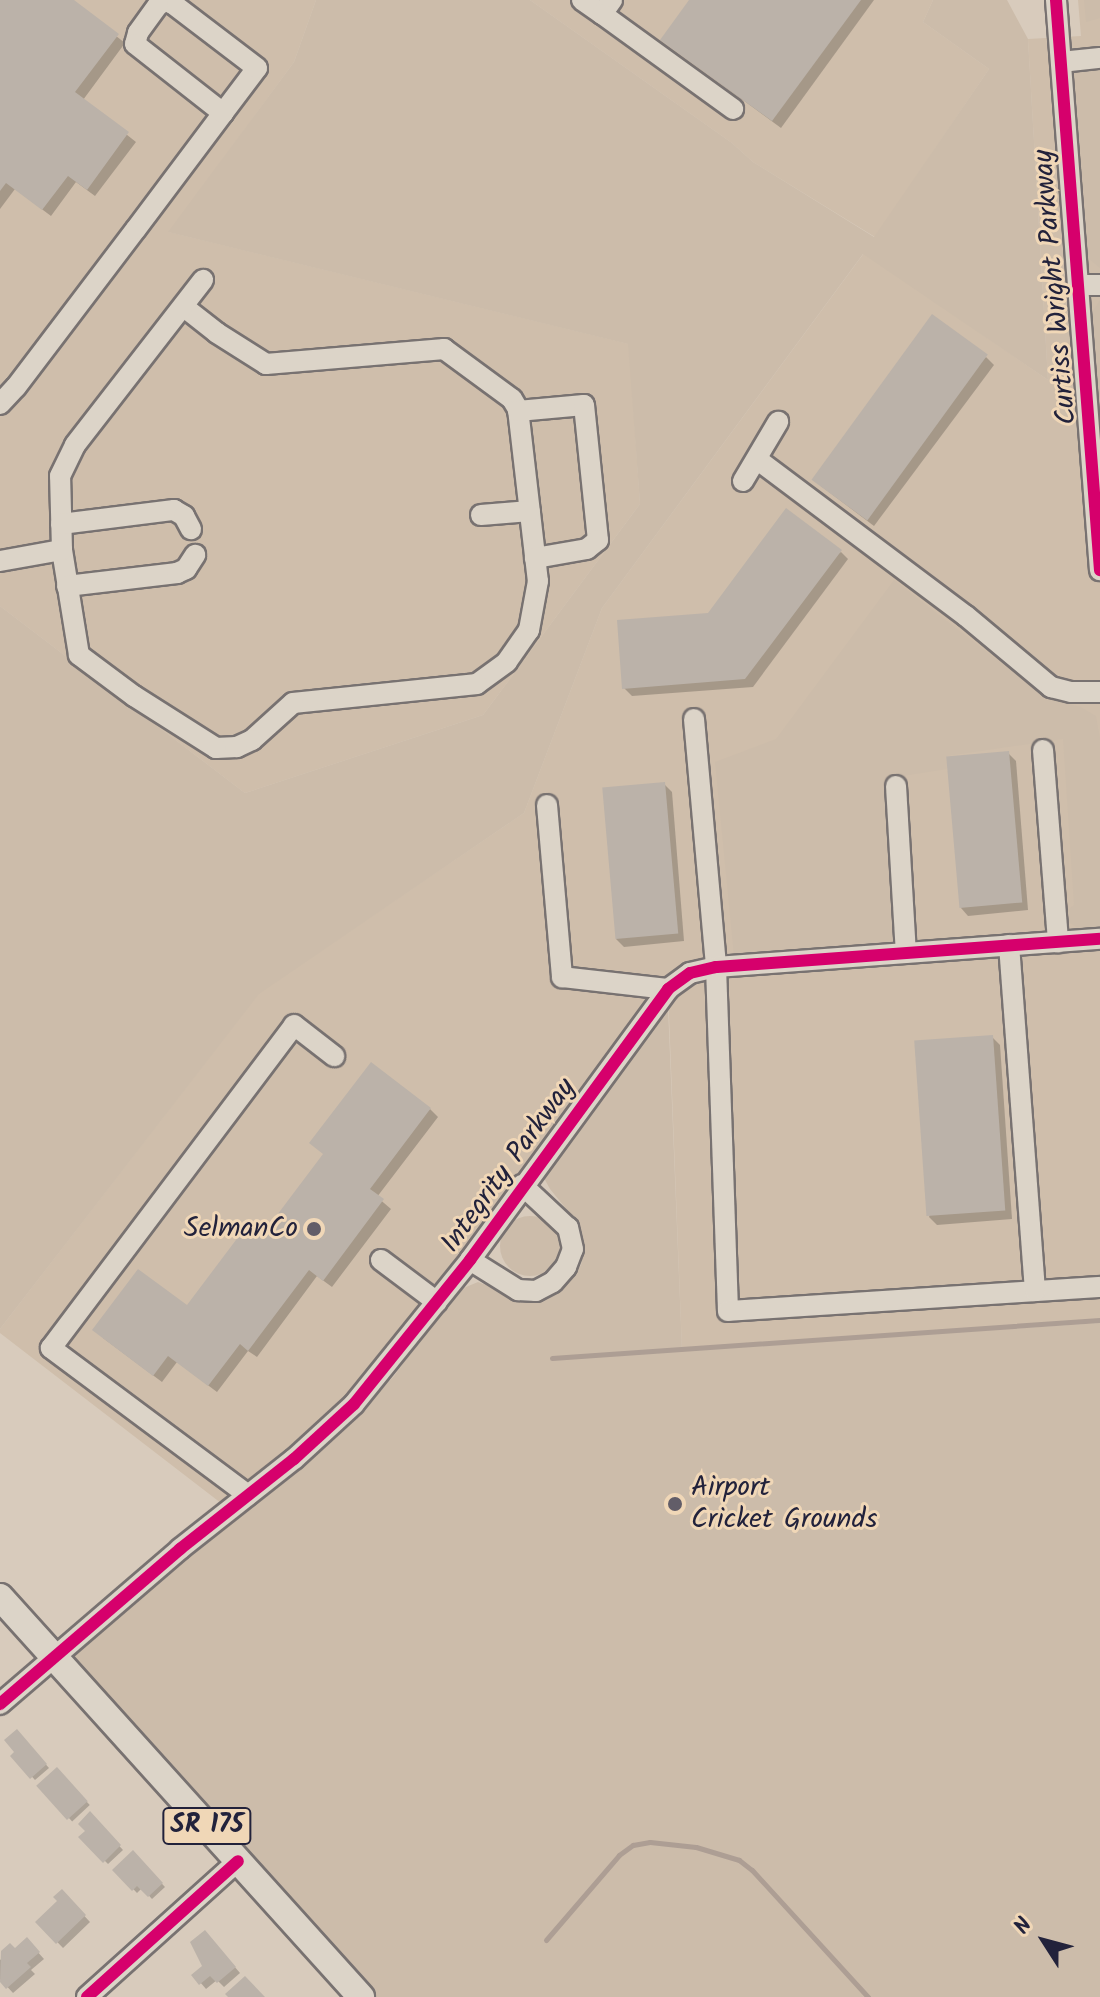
<!DOCTYPE html>
<html>
<head>
<meta charset="utf-8">
<style>
  body { margin:0 }
  #map { position:relative; width:1100px; height:1997px; overflow:hidden; background:#d8cbbc; font-family:Kalam,sans-serif }
  div>[style] { position:absolute }
  [style*='--x'] { left:calc(var(--x)*1px); top:calc(var(--y)*1px); width:calc(var(--w)*1px); rotate:calc(var(--a)*1deg) }
  .built>* { inset:0; background:#cfbeab }
  .green>* { inset:0; background:#ccbcaa }
  .round { border-radius:50% }
  .shadow>* { inset:0; background:#0003; transform-origin:0 0 }
  .stream>* { height:5px; margin:-2.5px; padding:0 2.5px; transform-origin:2.5px; border-radius:2.5px; background:#ad9e94 }
  .building>* { inset:0; background:#bbb2a9; transform-origin:0 0 }
  .roads { filter:drop-shadow(2px 0 #787271) drop-shadow(-2px 0 #787271) drop-shadow(0 2px #787271) drop-shadow(0 -2px #787271) }
  .minor>* { height:20px; margin:-10px; padding:0 10px; transform-origin:10px; border-radius:10px; background:#dcd4c8 }
  .major>* { height:26px; margin:-13px; padding:0 13px; transform-origin:13px; border-radius:13px; background:#dcd4c8 }
  .cycleway>* { height:12px; margin:-6px; padding:0 6px; transform-origin:6px; border-radius:6px; background:#d6006c }
  .dots>* { width:22px; height:22px; translate:-50% -50%; box-sizing:border-box; border:4px solid #f0d7b7; border-radius:50% }
  span { translate:-50% -50%; white-space:nowrap; text-align:center; line-height:1.15; -webkit-text-stroke:6px #f0d7b7; paint-order:stroke }
  .shield-label span { padding:2px 6px; background:#f0d7b7; border:2px solid; border-radius:6px; -webkit-text-stroke-width:0 }
  .shield-label { font-size:26px; color:#22223b; font-weight:700 }
  .street-label { font-size:28px; color:#22223b }
  .poi-label { font-size:28px; color:#22223b }
  .right { translate:-100% -50%; text-align:right }
  .left { translate:0 -50%; text-align:left }
  .north { position:absolute; left:1004px; top:1901px; width:80px; height:80px; -webkit-text-stroke:6px #f0d7b7; paint-order:stroke; rotate:306deg; font-size:22px; font-weight:700; line-height:32px; text-align:center; color:#22223b }
  .north::after { content:''; display:block; margin:auto; width:28px; height:36px; background:#22223b; clip-path:polygon(50% 0,100% 100%,50% 72%,0 100%) }
</style>
</head>
<body>
<div id="map">
  <div class="built">
    <div style="clip-path:polygon(0 0,316px 0,294px 62px,169px 232px,629px 344px,640px 504px,483px 715px,245px 793px,0 606px)"></div>
    <div style="clip-path:polygon(530px 0,933px 0,923px 22px,989px 69px,875px 237px,753px 162px,732px 143px)"></div>
    <div style="clip-path:polygon(1078px 0,1100px 0,1100px 1323px,682px 1350px,668px 990px,354px 1404px,230px 1510px,0 1333px,0 1329px,259px 993px,524px 813px,602px 608px,864px 253px,1048px 380px,1028px 39px,1081px 36px)"></div>
  </div>
  <div class="green">
    <div style="clip-path:polygon(316px 0,530px 0,732px 143px,753px 162px,874px 237px,989px 69px,923px 22px,933px 0,1007px 0,1028px 39px,1048px 380px,863px 254px,602px 608px,524px 813px,259px 994px,0 1329px,0 606px,245px 793px,483px 715px,640px 504px,628px 344px,168px 232px,294px 62px)"></div>
    <div style="clip-path:polygon(1084px 0,1100px 0,1100px 18px,1086px 22px)"></div>
    <div style="clip-path:polygon(1100px 63px,1100px 268px,1084px 255px,1072px 72px,1082px 65px)"></div>
    <div style="clip-path:polygon(1100px 300px,1100px 449px,1091px 314px)"></div>
    <div style="clip-path:polygon(894px 580px,1037px 691px,1055px 701px,1081px 707px,1096px 716px,1100px 739px,1100px 931px,1082px 931px,1070px 923px,1065px 912px,1074px 905px,1063px 739px,947px 756px,947px 769px,884px 779px,894px 946px,734px 956px,715px 762px,776px 739px)"></div>
    <div style="clip-path:polygon(668px 1006px,682px 1350px,1100px 1323px,1100px 1997px,361px 1997px,54px 1655px,299px 1470px,347px 1427px,394px 1376px,448px 1302px,466px 1287px,478px 1282px,527px 1300px,549px 1296px,570px 1282px,581px 1265px,584px 1244px,580px 1226px,550px 1189px,545px 1180px,545px 1170px)"></div>
    <div class="round" style="left:500px;top:1216px;width:60px;height:60px"></div>
  </div>
  <div class="shadow">
    <div style="clip-path:polygon(0 0,70px 0,125px 43px,83px 100px,136px 142px,95px 196px,76px 182px,51px 216px,15px 189px,0 209px)"></div>
    <div style="clip-path:polygon(692px 0,874px 0,781px 128px,671px 47px)"></div>
    <div style="clip-path:polygon(986px 357px,994px 365px,874px 526px,821px 486px)"></div>
    <div style="clip-path:polygon(841px 552px,848px 559px,753px 687px,632px 696px,624px 688px)"></div>
    <div style="clip-path:polygon(1008px 753px,1016px 761px,1028px 910px,968px 916px,961px 908px)"></div>
    <div style="clip-path:polygon(664px 784px,672px 792px,684px 941px,624px 947px,616px 939px)"></div>
    <div style="clip-path:polygon(992px 1037px,1000px 1045px,1012px 1219px,937px 1225px,929px 1217px)"></div>
    <div style="clip-path:polygon(430px 1109px,438px 1117px,377px 1197px,391px 1209px,332px 1287px,317px 1276px,257px 1357px,248px 1351px,217px 1392px,177px 1362px,162px 1382px,103px 1338px,187px 1308px,262px 1237px)"></div>
    <div style="clip-path:polygon(17px 1732px,49px 1768px,35px 1780px,13px 1756px,17px 1752px)"></div>
    <div style="left:57px;top:1770px;width:48px;height:24px;rotate:47deg"></div>
    <div style="clip-path:polygon(90px 1814px,123px 1850px,108px 1864px,81px 1837px,87px 1831px)"></div>
    <div style="clip-path:polygon(133px 1853px,165px 1887px,152px 1899px,142px 1888px,137px 1893px,115px 1870px)"></div>
    <div style="clip-path:polygon(62px 1892px,90px 1922px,63px 1948px,38px 1922px,60px 1901px)"></div>
    <div style="clip-path:polygon(210px 1938px,240px 1973px,224px 1987px,217px 1980px,206px 1989px,194px 1975px,205px 1966px)"></div>
    <div style="clip-path:polygon(27px 1940px,44px 1959px,31px 1970px,35px 1974px,13px 1993px,0 1979px,0 1960px)"></div>
  </div>
  <div class="stream">
    <div style="--x:552;--y:1358;--w:549;--a:-3.97"></div>
    <div style="--x:546;--y:1940;--w:112;--a:-49.3"></div>
    <div style="--x:619;--y:1855;--w:17;--a:-36"></div>
    <div style="--x:633;--y:1845;--w:17;--a:-10"></div>
    <div style="--x:650;--y:1842;--w:46;--a:6.2"></div>
    <div style="--x:696;--y:1847;--w:45;--a:16.8"></div>
    <div style="--x:739;--y:1860;--w:16;--a:38"></div>
    <div style="--x:752;--y:1870;--w:172;--a:47.6"></div>
  </div>
  <div class="building">
    <div style="clip-path:polygon(0 0,74px 0,119px 34px,75px 92px,129px 132px,87px 190px,68px 176px,42px 210px,6px 183px,0 191px)"></div>
    <div style="clip-path:polygon(689px 0,861px 0,772px 121px,660px 40px)"></div>
    <div style="left:932px;top:314px;width:69px;height:205px;rotate:36deg"></div>
    <div style="clip-path:polygon(786px 508px,842px 550px,745px 679px,622px 689px,617px 620px,708px 613px)"></div>
    <div style="left:1009px;top:751px;width:152px;height:63px;rotate:85deg"></div>
    <div style="left:665px;top:782px;width:152px;height:63px;rotate:85deg"></div>
    <div style="left:993px;top:1035px;width:176px;height:79px;rotate:86deg"></div>
    <div style="clip-path:polygon(371px 1062px,431px 1108px,370px 1189px,384px 1199px,323px 1281px,309px 1270px,248px 1351px,240px 1344px,208px 1386px,168px 1356px,153px 1376px,92px 1330px,138px 1269px,187px 1305px,248px 1224px,262px 1235px,323px 1154px,309px 1143px)"></div>
    <div style="clip-path:polygon(17px 1729px,47px 1764px,30px 1779px,10px 1756px,14px 1752px,4px 1740px)"></div>
    <div style="left:57px;top:1767px;width:46px;height:28px;rotate:48deg"></div>
    <div style="clip-path:polygon(90px 1811px,121px 1845px,103px 1863px,78px 1837px,85px 1831px,78px 1824px)"></div>
    <div style="clip-path:polygon(133px 1850px,163px 1883px,148px 1897px,137px 1886px,132px 1891px,112px 1870px)"></div>
    <div style="clip-path:polygon(62px 1889px,86px 1915px,56px 1944px,35px 1922px,57px 1901px,53px 1897px)"></div>
    <div style="clip-path:polygon(205px 1930px,236px 1967px,217px 1983px,210px 1976px,199px 1985px,191px 1975px,202px 1966px,190px 1942px)"></div>
    <div style="clip-path:polygon(27px 1937px,40px 1952px,27px 1963px,31px 1967px,6px 1989px,0 1982px,1px 1951px,10px 1943px,15px 1948px)"></div>
    <div style="clip-path:polygon(245px 1976px,265px 1997px,228px 1997px,225px 1994px)"></div>
  </div>
  <div class="roads">
    <div class="minor">
      <div style="--x:582;--y:0;--w:24;--a:35"></div>
      <div style="--x:602;--y:14;--w:17;--a:-54"></div>
      <div style="--x:1056;--y:0;--w:572;--a:85.59"></div>
      <div style="--x:602;--y:14;--w:162;--a:35.9"></div>
      <div style="--x:1061;--y:62;--w:39;--a:-6"></div>
      <div style="--x:1080;--y:285;--w:20;--a:0"></div>
      <div style="--x:184;--y:307;--w:42;--a:38.2"></div>
      <div style="--x:217;--y:333;--w:58;--a:32.3"></div>
      <div style="--x:266;--y:364;--w:179;--a:-4.8"></div>
      <div style="--x:444;--y:349;--w:84;--a:36.3"></div>
      <div style="--x:512;--y:399;--w:12;--a:59"></div>
      <div style="--x:518;--y:409;--w:173;--a:83.4"></div>
      <div style="--x:538;--y:581;--w:50;--a:100.4"></div>
      <div style="--x:529;--y:630;--w:39;--a:125"></div>
      <div style="--x:507;--y:662;--w:37;--a:144"></div>
      <div style="--x:477;--y:684;--w:185;--a:174.1"></div>
      <div style="--x:293;--y:703;--w:55;--a:137.9"></div>
      <div style="--x:252;--y:740;--w:17;--a:155"></div>
      <div style="--x:237;--y:747;--w:21;--a:177"></div>
      <div style="--x:216;--y:748;--w:97;--a:-147.6"></div>
      <div style="--x:134;--y:696;--w:69;--a:-143.3"></div>
      <div style="--x:79;--y:655;--w:106;--a:-99.2"></div>
      <div style="--x:62;--y:550;--w:74;--a:-91.5"></div>
      <div style="--x:60;--y:476;--w:34;--a:-64"></div>
      <div style="--x:75;--y:445;--w:209;--a:-52.2"></div>
      <div style="--x:0;--y:404;--w:23;--a:-47"></div>
      <div style="--x:16;--y:387;--w:198;--a:-52.8"></div>
      <div style="--x:136;--y:229;--w:145;--a:-53.1"></div>
      <div style="--x:223;--y:113;--w:56;--a:-52.9"></div>
      <div style="--x:257;--y:68;--w:106;--a:-142.7"></div>
      <div style="--x:173;--y:4;--w:9;--a:-159"></div>
      <div style="--x:165;--y:1;--w:8;--a:150"></div>
      <div style="--x:158;--y:5;--w:34;--a:126"></div>
      <div style="--x:138;--y:33;--w:11;--a:105"></div>
      <div style="--x:135;--y:44;--w:112;--a:38.1"></div>
      <div style="--x:518;--y:411;--w:66;--a:-5.2"></div>
      <div style="--x:584;--y:405;--w:136;--a:84.1"></div>
      <div style="--x:598;--y:540;--w:14;--a:141"></div>
      <div style="--x:587;--y:549;--w:53;--a:170.2"></div>
      <div style="--x:758;--y:460;--w:260;--a:36.9"></div>
      <div style="--x:966;--y:616;--w:111;--a:39.9"></div>
      <div style="--x:1051;--y:687;--w:21;--a:14"></div>
      <div style="--x:1071;--y:692;--w:29;--a:0"></div>
      <div style="--x:743;--y:481;--w:69;--a:-59.3"></div>
      <div style="--x:481;--y:515;--w:49;--a:-4.7"></div>
      <div style="--x:61;--y:524;--w:114;--a:-7.1"></div>
      <div style="--x:174;--y:510;--w:12;--a:31"></div>
      <div style="--x:184;--y:516;--w:15;--a:62"></div>
      <div style="--x:0;--y:561;--w:63;--a:-10.1"></div>
      <div style="--x:67;--y:586;--w:111;--a:-6.7"></div>
      <div style="--x:177;--y:573;--w:10;--a:-24"></div>
      <div style="--x:186;--y:569;--w:17;--a:-57"></div>
      <div style="--x:694;--y:719;--w:249;--a:84.9"></div>
      <div style="--x:716;--y:967;--w:344;--a:88"></div>
      <div style="--x:728;--y:1311;--w:373;--a:-3.7"></div>
      <div style="--x:1043;--y:750;--w:193;--a:85.5"></div>
      <div style="--x:896;--y:786;--w:167;--a:86.6"></div>
      <div style="--x:547;--y:805;--w:173;--a:85"></div>
      <div style="--x:562;--y:977;--w:107;--a:6.5"></div>
      <div style="--x:1009;--y:945;--w:347;--a:85.7"></div>
      <div style="--x:381;--y:1260;--w:70;--a:36.9"></div>
      <div style="--x:470;--y:1260;--w:57;--a:32"></div>
      <div style="--x:518;--y:1290;--w:18;--a:3"></div>
      <div style="--x:536;--y:1291;--w:19;--a:-28"></div>
      <div style="--x:553;--y:1282;--w:20;--a:-49"></div>
      <div style="--x:566;--y:1267;--w:19;--a:-69"></div>
      <div style="--x:573;--y:1249;--w:22;--a:-103"></div>
      <div style="--x:568;--y:1228;--w:63;--a:-136.9"></div>
      <div style="--x:248;--y:1495;--w:246;--a:-143.3"></div>
      <div style="--x:51;--y:1348;--w:404;--a:-53"></div>
      <div style="--x:294;--y:1025;--w:51;--a:37.8"></div>
      <div style="--x:0;--y:1704;--w:238;--a:-40.7"></div>
      <div style="--x:180;--y:1549;--w:145;--a:-38.3"></div>
      <div style="--x:294;--y:1459;--w:81;--a:-42.5"></div>
      <div style="--x:354;--y:1404;--w:185;--a:-51.1"></div>
      <div style="--x:470;--y:1260;--w:336;--a:-53.8"></div>
      <div style="--x:668;--y:989;--w:27;--a:-36"></div>
      <div style="--x:690;--y:973;--w:27;--a:-13"></div>
      <div style="--x:716;--y:967;--w:385;--a:-4.2"></div>
      <div style="--x:87;--y:1997;--w:203;--a:-42"></div>
    </div>
    <div class="major">
      <div style="--x:0;--y:1597;--w:539;--a:47.93"></div>
    </div>
  </div>
  <div class="cycleway">
    <div style="--x:1056;--y:0;--w:572;--a:85.59"></div>
    <div style="--x:0;--y:1704;--w:238;--a:-40.7"></div>
    <div style="--x:180;--y:1549;--w:145;--a:-38.3"></div>
    <div style="--x:294;--y:1459;--w:81;--a:-42.5"></div>
    <div style="--x:354;--y:1404;--w:185;--a:-51.1"></div>
    <div style="--x:470;--y:1260;--w:336;--a:-53.8"></div>
    <div style="--x:668;--y:989;--w:27;--a:-36"></div>
    <div style="--x:690;--y:973;--w:27;--a:-13"></div>
    <div style="--x:716;--y:967;--w:385;--a:-4.2"></div>
    <div style="--x:87;--y:1997;--w:203;--a:-42"></div>
  </div>
  <div class="dots">
    <div style="left:314px;top:1229px;background:#625d68"></div>
    <div style="left:675px;top:1504px;background:#625d68"></div>
  </div>
  <div class="shield-label">
    <span style="left:207px;top:1826px">SR 175</span>
  </div>
  <div class="street-label">
    <span style="left:1056px;top:287px;rotate:-95deg">Curtiss Wright Parkway</span>
    <span style="left:509px;top:1166px;rotate:-54deg">Integrity Parkway</span>
  </div>
  <div class="poi-label">
    <span class="right" style="left:298px;top:1229px">SelmanCo</span>
    <span class="left" style="left:691px;top:1504px">Airport<br>Cricket Grounds</span>
  </div>
  <div class="north">N</div>
</div>
</body>
</html>
